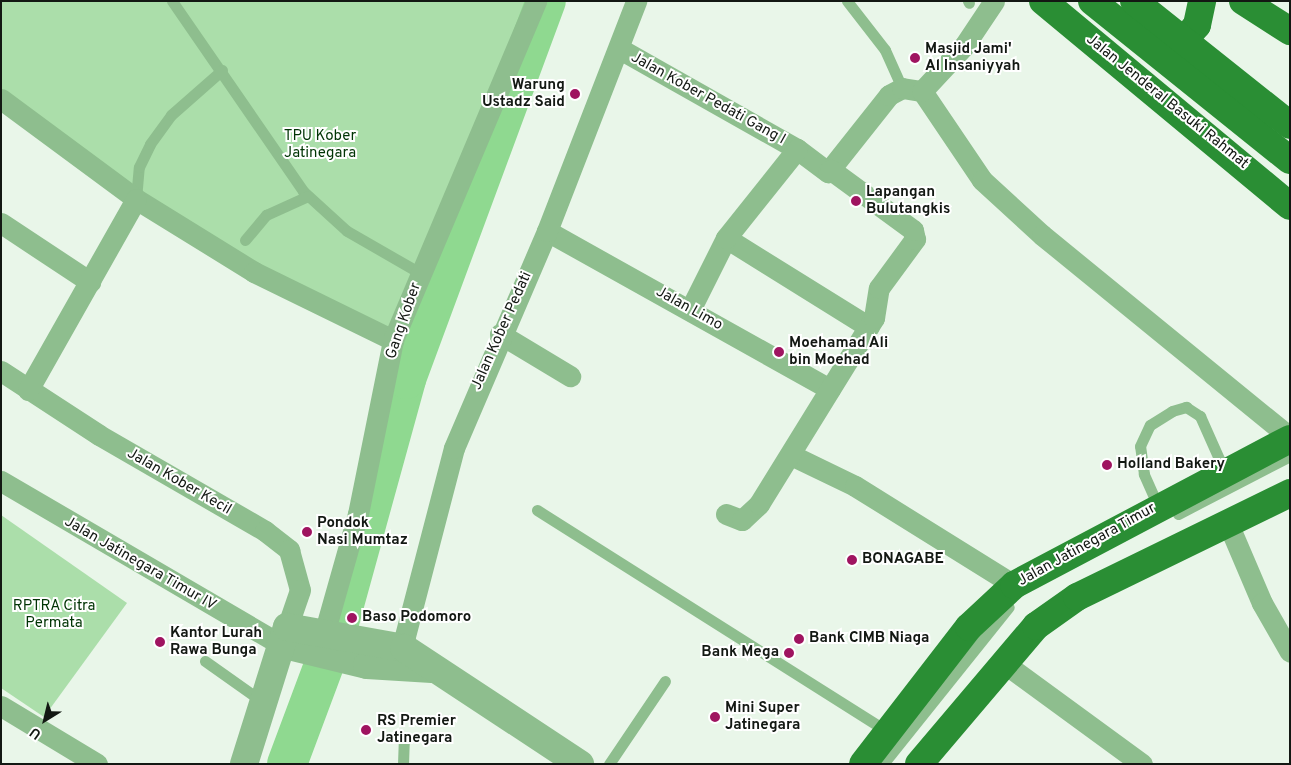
<!DOCTYPE html>
<style>
body{margin:0}
#map{position:relative;width:1291px;height:765px;overflow:hidden;background:#e9f6e9;font-family:Overpass,sans-serif}
div>[style]{position:absolute}
[style*='--x']{left:calc(var(--x)*1px);top:calc(var(--y)*1px);width:calc(var(--w)*1px);rotate:calc(var(--a)*1deg)}
.green>*{inset:0;background:#abdeaa}
.river>*{height:40px;margin:-20px;padding:0 20px;transform-origin:20px;border-radius:20px;background:#8fd990}
.service>*{height:11px;margin:-5.5px;padding:0 5.5px;transform-origin:5.5px;border-radius:5.5px;background:#8ebe8e}
.minor>*{height:21px;margin:-10.5px;padding:0 10.5px;transform-origin:10.5px;border-radius:10.5px;background:#8ebe8e}
.tertiary>*{height:28px;margin:-14px;padding:0 14px;transform-origin:14px;border-radius:14px;background:#8ebe8e}
.primary>*{height:28px;margin:-14px;padding:0 14px;transform-origin:14px;border-radius:14px;background:#2a8e34}
.primary-bridge>*{height:28px;margin:-14px;padding:0 14px;transform-origin:14px;border-radius:14px;background:#2a8e34}
.dots>*{width:14px;height:14px;translate:-50% -50%;box-sizing:border-box;border:2px solid #fff;border-radius:50%}
span{translate:-50% -50%;white-space:nowrap;text-align:center;line-height:1.15;-webkit-text-stroke:4px #fff;paint-order:stroke}
.poi-label{font-size:15px;color:#131813;font-weight:700}
.left{translate:0 -50%;text-align:left}
.right{translate:-100% -50%;text-align:right}
.street-label{font-size:15px;color:#131813}
.park-label{font-size:15px;color:#003404}
.frame{position:absolute;inset:0;border:2px solid #131813;pointer-events:none}
.north{position:absolute;left:20px;top:695px;width:50px;height:50px;-webkit-text-stroke:4px #fff;paint-order:stroke;rotate:216deg;font-size:14px;font-weight:700;line-height:20px;text-align:center;color:#131813}
.north::after{content:'';display:block;margin:auto;width:18px;height:22px;background:#131813;clip-path:polygon(50% 0,100% 100%,50% 72%,0 100%)}
</style>
<div id="map">
<div class="green">
<div style="clip-path:polygon(1px 1px,536px 1px,393px 340px,254px 272px,1px 99px)"></div>
<div style="clip-path:polygon(1px 515px,127px 603px,44px 717px,1px 688px)"></div>
</div>
<div class="river">
<div style="--x:287;--y:764;--w:143;--a:-69.5"></div>
<div style="--x:337;--y:630;--w:260;--a:-74.6"></div>
<div style="--x:406;--y:379;--w:403;--a:-69.7"></div>
</div>
<div class="service">
<div style="--x:172;--y:1;--w:231;--a:55.4"></div>
<div style="--x:303;--y:191;--w:59;--a:42.3"></div>
<div style="--x:347;--y:231;--w:84;--a:29.9"></div>
<div style="--x:847;--y:1;--w:62;--a:52.2"></div>
<div style="--x:885;--y:50;--w:42;--a:65.9"></div>
<div style="--x:968;--y:1;--w:2;--a:63"></div>
<div style="--x:136;--y:199;--w:32;--a:-85"></div>
<div style="--x:139;--y:167;--w:25;--a:-64"></div>
<div style="--x:150;--y:144;--w:36;--a:-54"></div>
<div style="--x:171;--y:115;--w:68;--a:-41.4"></div>
<div style="--x:245;--y:240;--w:33;--a:-50"></div>
<div style="--x:266;--y:215;--w:46;--a:-24.3"></div>
<div style="--x:1158;--y:506;--w:35;--a:-114"></div>
<div style="--x:1144;--y:474;--w:28;--a:-98"></div>
<div style="--x:1140;--y:446;--w:23;--a:-65"></div>
<div style="--x:1150;--y:425;--w:26;--a:-32"></div>
<div style="--x:1172;--y:411;--w:15;--a:-16"></div>
<div style="--x:1186;--y:407;--w:17;--a:33"></div>
<div style="--x:1200;--y:416;--w:59;--a:66"></div>
<div style="--x:537;--y:510;--w:415;--a:32.3"></div>
<div style="--x:1178;--y:514;--w:126;--a:-27.4"></div>
<div style="--x:205;--y:661;--w:71;--a:35.3"></div>
<div style="--x:403;--y:764;--w:23;--a:-88"></div>
<div style="--x:609;--y:764;--w:100;--a:-56"></div>
<div style="--x:883;--y:764;--w:201;--a:-51.3"></div>
</div>
<div class="minor">
<div style="--x:620;--y:49;--w:203;--a:29.5"></div>
<div style="--x:797;--y:149;--w:39;--a:37"></div>
<div style="--x:828;--y:172;--w:98;--a:-51.6"></div>
<div style="--x:889;--y:95;--w:15;--a:-28"></div>
<div style="--x:902;--y:88;--w:20;--a:9"></div>
<div style="--x:922;--y:91;--w:107;--a:56"></div>
<div style="--x:982;--y:180;--w:81;--a:42.5"></div>
<div style="--x:1042;--y:235;--w:320;--a:39.2"></div>
<div style="--x:922;--y:91;--w:62;--a:-47"></div>
<div style="--x:964;--y:46;--w:54;--a:-56.3"></div>
<div style="--x:1;--y:99;--w:168;--a:36.5"></div>
<div style="--x:136;--y:199;--w:139;--a:31.7"></div>
<div style="--x:254;--y:272;--w:155;--a:26.1"></div>
<div style="--x:1;--y:223;--w:107;--a:33.5"></div>
<div style="--x:547;--y:231;--w:324;--a:29.2"></div>
<div style="--x:726;--y:238;--w:168;--a:31.9"></div>
<div style="--x:690;--y:310;--w:80;--a:-63.4"></div>
<div style="--x:726;--y:238;--w:114;--a:-51.4"></div>
<div style="--x:500;--y:334;--w:82;--a:31"></div>
<div style="--x:1;--y:371;--w:117;--a:33.1"></div>
<div style="--x:99;--y:435;--w:192;--a:30"></div>
<div style="--x:265;--y:531;--w:31;--a:38"></div>
<div style="--x:289;--y:550;--w:41;--a:74.6"></div>
<div style="--x:300;--y:590;--w:39;--a:109"></div>
<div style="--x:28;--y:390;--w:219;--a:-60.5"></div>
<div style="--x:791;--y:455;--w:71;--a:25.8"></div>
<div style="--x:855;--y:486;--w:187;--a:31.9"></div>
<div style="--x:1;--y:481;--w:323;--a:30.3"></div>
<div style="--x:726;--y:514;--w:17;--a:21"></div>
<div style="--x:742;--y:520;--w:23;--a:-43"></div>
<div style="--x:759;--y:504;--w:219;--a:-58.3"></div>
<div style="--x:874;--y:318;--w:30;--a:-81"></div>
<div style="--x:879;--y:288;--w:61;--a:-53.7"></div>
<div style="--x:915;--y:239;--w:9;--a:-103"></div>
<div style="--x:913;--y:230;--w:102;--a:-143.8"></div>
<div style="--x:1227;--y:521;--w:89;--a:66.9"></div>
<div style="--x:1262;--y:603;--w:56;--a:60.3"></div>
<div style="--x:320;--y:648;--w:139;--a:-74.2"></div>
<div style="--x:358;--y:514;--w:177;--a:-78.6"></div>
<div style="--x:393;--y:340;--w:368;--a:-67.1"></div>
<div style="--x:1004;--y:663;--w:171;--a:36.2"></div>
<div style="--x:403;--y:664;--w:28;--a:-86"></div>
<div style="--x:405;--y:636;--w:194;--a:-75.4"></div>
<div style="--x:454;--y:448;--w:236;--a:-66.8"></div>
<div style="--x:547;--y:231;--w:247;--a:-68.8"></div>
<div style="--x:1;--y:706;--w:112;--a:31.1"></div>
</div>
<div class="tertiary">
<div style="--x:280;--y:644;--w:89;--a:13.6"></div>
<div style="--x:367;--y:665;--w:65;--a:3.5"></div>
<div style="--x:244;--y:764;--w:144;--a:-72.6"></div>
<div style="--x:287;--y:627;--w:119;--a:10.2"></div>
<div style="--x:404;--y:648;--w:211;--a:33.4"></div>
</div>
<div class="primary">
<div style="--x:1043;--y:1;--w:321;--a:39.7"></div>
<div style="--x:1243;--y:1;--w:56;--a:32.6"></div>
<div style="--x:1169;--y:58;--w:43;--a:-49.7"></div>
<div style="--x:1197;--y:25;--w:25;--a:-78"></div>
<div style="--x:863;--y:764;--w:173;--a:-52.3"></div>
<div style="--x:969;--y:627;--w:62;--a:-43"></div>
<div style="--x:1014;--y:585;--w:312;--a:-27.9"></div>
<div style="--x:919;--y:764;--w:181;--a:-49.7"></div>
<div style="--x:1036;--y:626;--w:50;--a:-35.3"></div>
<div style="--x:1077;--y:597;--w:237;--a:-26"></div>
</div>
<div class="primary-bridge">
<div style="--x:1092;--y:1;--w:254;--a:38.8"></div>
<div style="--x:1134;--y:1;--w:199;--a:38.5"></div>
</div>
<div class="dots">
<div style="left:915px;top:58px;background:#9f1460"></div>
<div style="left:575px;top:94px;background:#9f1460"></div>
<div style="left:856px;top:201px;background:#9f1460"></div>
<div style="left:779px;top:352px;background:#9f1460"></div>
<div style="left:1107px;top:465px;background:#9f1460"></div>
<div style="left:307px;top:532px;background:#9f1460"></div>
<div style="left:852px;top:560px;background:#9f1460"></div>
<div style="left:352px;top:618px;background:#9f1460"></div>
<div style="left:799px;top:639px;background:#9f1460"></div>
<div style="left:160px;top:642px;background:#9f1460"></div>
<div style="left:789px;top:653px;background:#9f1460"></div>
<div style="left:715px;top:717px;background:#9f1460"></div>
<div style="left:366px;top:730px;background:#9f1460"></div>
</div>
<div class="poi-label">
<span class="left" style="left:925px;top:58px">Masjid Jami'<br>Al Insaniyyah</span>
<span class="right" style="left:565px;top:94px">Warung<br>Ustadz Said</span>
<span class="left" style="left:866px;top:201px">Lapangan<br>Bulutangkis</span>
<span class="left" style="left:789px;top:352px">Moehamad Ali<br>bin Moehad</span>
<span class="left" style="left:1117px;top:465px">Holland Bakery</span>
<span class="left" style="left:317px;top:532px">Pondok<br>Nasi Mumtaz</span>
<span class="left" style="left:862px;top:560px">BONAGABE</span>
<span class="left" style="left:362px;top:618px">Baso Podomoro</span>
<span class="left" style="left:170px;top:642px">Kantor Lurah<br>Rawa Bunga</span>
<span class="left" style="left:809px;top:639px">Bank CIMB Niaga</span>
<span class="right" style="left:779px;top:653px">Bank Mega</span>
<span class="left" style="left:725px;top:717px">Mini Super<br>Jatinegara</span>
<span class="left" style="left:377px;top:730px">RS Premier<br>Jatinegara</span>
</div>
<div class="street-label">
<span style="left:708px;top:99px;rotate:29deg">Jalan Kober Pedati Gang I</span>
<span style="left:1167px;top:102px;rotate:39deg">Jalan Jenderal Basuki Rahmat</span>
<span style="left:689px;top:309px;rotate:29deg">Jalan Limo</span>
<span style="left:404px;top:321px;rotate:-71deg">Gang Kober</span>
<span style="left:502px;top:331px;rotate:-66deg">Jalan Kober Pedati</span>
<span style="left:179px;top:482px;rotate:30deg">Jalan Kober Kecil</span>
<span style="left:1087px;top:545px;rotate:-29deg">Jalan Jatinegara Timur</span>
<span style="left:140px;top:564px;rotate:30deg">Jalan Jatinegara Timur IV</span>
</div>
<div class="park-label">
<span style="left:320px;top:145px">TPU Kober<br>Jatinegara</span>
<span style="left:54px;top:615px">RPTRA Citra<br>Permata</span>
</div>
<div class="frame"></div>
<div class="north">U</div>
</div>
